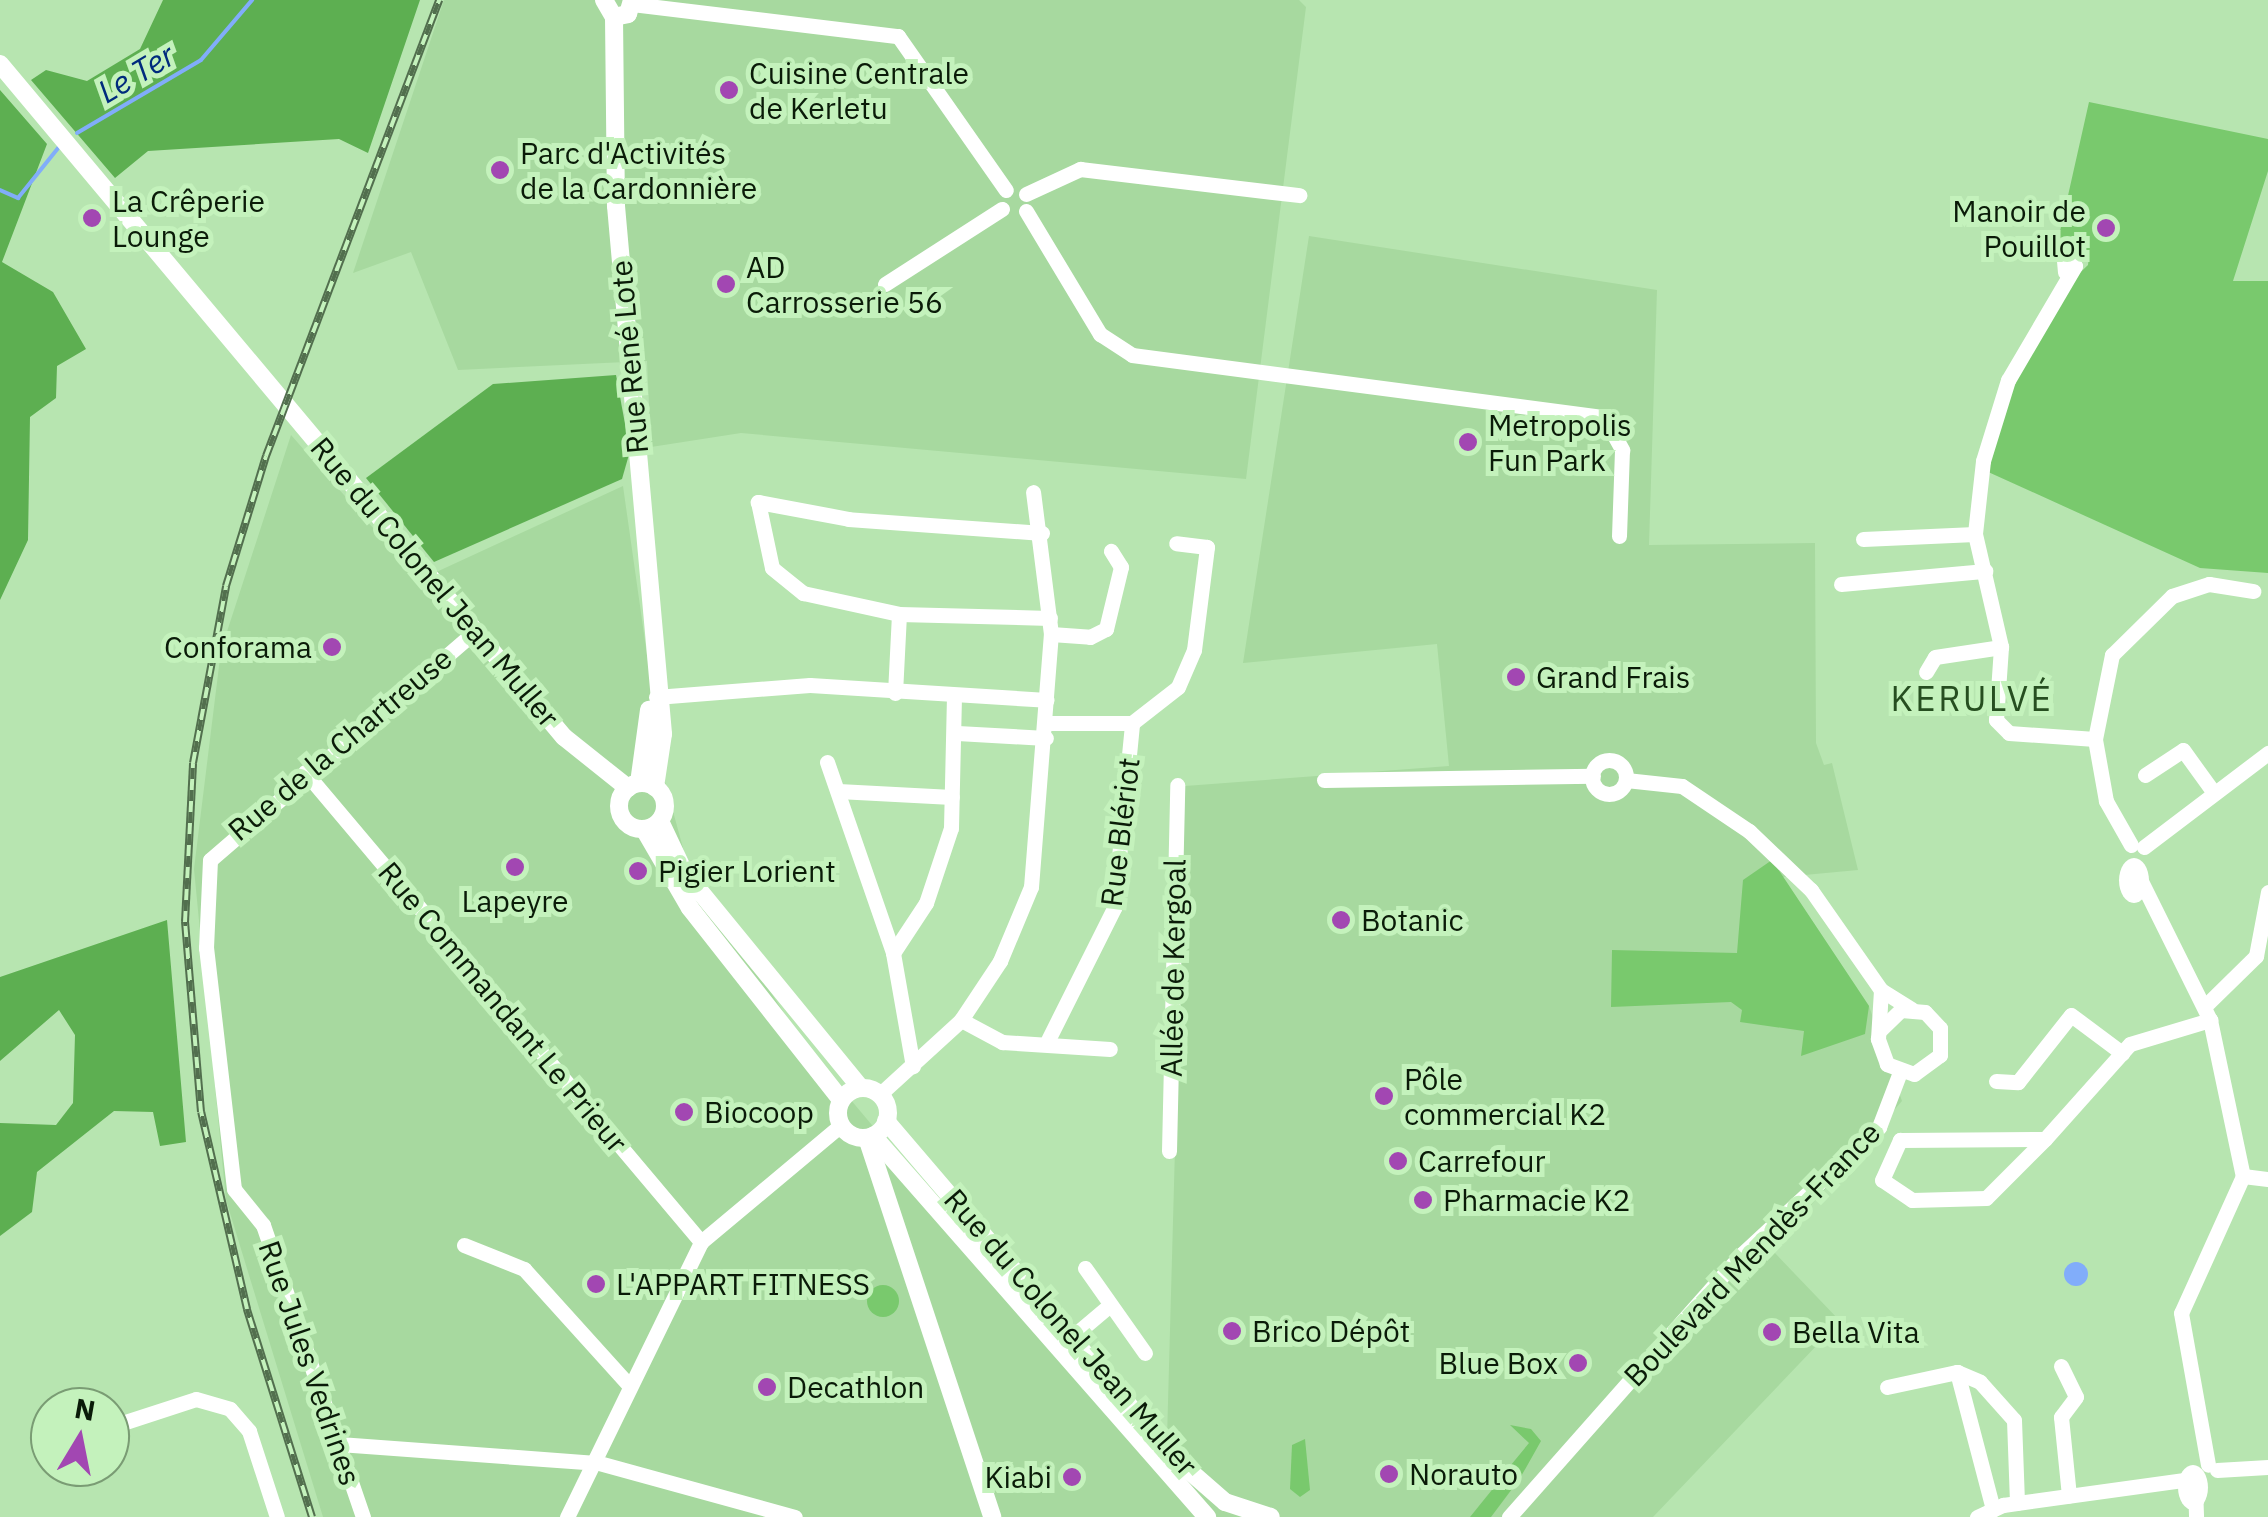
<!DOCTYPE html>
<meta charset="utf-8">
<style>
body{margin:0}
#map{position:relative;width:2268px;height:1517px;overflow:hidden;background:#b7e5b0;font-family:"IBM Plex Sans",sans-serif}
div>[style]{position:absolute}
[style*='--x']{left:calc(var(--x)*1px);top:calc(var(--y)*1px);width:calc(var(--w)*1px);rotate:calc(var(--a)*1deg)}
.built>*{inset:0;background:#a7d99f}
.green>*{inset:0;background:#79c96d}
.round{border-radius:50%}
.forest>*{inset:0;background:#5daf51}
.water>*{inset:0;background:#81adfa}
.stream>*{height:4px;margin:-2px;padding:0 2px;transform-origin:2px;border-radius:2px;background:#81adfa}
.minor>*{height:15px;margin:-7.5px;padding:0 7.5px;transform-origin:7.5px;border-radius:7.5px;background:#fff}
.minor>.ring{margin:-7.5px;padding:0;box-sizing:content-box;background:none;border:15px solid #fff;border-radius:50%}
.major>*{height:18px;margin:-9px;padding:0 9px;transform-origin:9px;border-radius:9px;background:#fff}
.major>.ring{margin:-9px;padding:0;box-sizing:content-box;background:none;border:18px solid #fff;border-radius:50%}
.rail>*{height:8px;margin-top:-4px;transform-origin:0;background:repeating-linear-gradient(90deg,#c4f2bc 0 11px,#526f4e 0 22px);box-sizing:border-box;border-block:2px solid #526f4e}
.dots>*{width:28px;height:28px;translate:-50% -50%;box-sizing:border-box;border:5px solid #c4f2bc;border-radius:50%}
span{translate:-50% -50%;white-space:nowrap;text-align:center;line-height:1.15;-webkit-text-stroke:10px #c4f2bc;paint-order:stroke}
.poi-label{font-size:30px;color:#0a1b08}
.left{translate:0 -50%;text-align:left}
.right{translate:-100% -50%;text-align:right}
.street-label{font-size:30px;color:#0a1b08}
.water-label{font-size:32px;color:#002b7d;font-style:italic}
.quarter-label{font-size:35px;color:#264e20;letter-spacing:2.5px}
.north{position:absolute;left:30px;top:1387px;width:100px;height:100px;box-sizing:border-box;background:#c4f2bc;border:2px solid #7a9c74;border-radius:50%;rotate:10deg;font-size:28px;font-weight:700;line-height:40px;text-align:center;color:#0a1b08}
.north::after{content:'';display:block;margin:auto;width:35px;height:45px;background:#a247b2;clip-path:polygon(50% 0,100% 100%,50% 72%,0 100%)}
</style>
<div id="map">
<div class="built">
<div style="clip-path:polygon(444px 0,1299px 0,1306px 7px,1246px 479px,741px 433px,651px 447px,647px 361px,458px 370px,411px 252px,353px 273px)"></div>
<div style="clip-path:polygon(1309px 236px,1657px 290px,1649px 545px,1815px 543px,1816px 743px,1824px 765px,1832px 763px,1858px 870px,1783px 877px,1869px 1006px,1902px 1101px,1772px 1250px,1840px 1321px,1653px 1517px,323px 1517px,226px 1200px,194px 869px,221px 650px,291px 435px,419px 580px,623px 486px,665px 782px,686px 859px,803px 1043px,1166px 1475px,1185px 786px,1449px 766px,1437px 644px,1243px 663px)"></div>
</div>
<div class="green">
<div style="clip-path:polygon(2089px 102px,2268px 139px,2268px 171px,2233px 281px,2268px 281px,2268px 573px,2200px 568px,1986px 471px,2018px 366px,2058px 294px,2088px 265px,2089px 255px,2056px 249px)"></div>
<div style="clip-path:polygon(1772px 860px,1869px 1006px,1865px 1034px,1801px 1056px,1804px 1031px,1740px 1022px,1742px 1010px,1731px 1002px,1611px 1007px,1612px 950px,1737px 953px,1743px 880px)"></div>
<div class="round" style="left:867px;top:1285px;width:32px;height:32px"></div>
<div style="clip-path:polygon(1510px 1425px,1531px 1429px,1541px 1441px,1519px 1480px,1506px 1471px,1529px 1443px)"></div>
<div style="clip-path:polygon(1305px 1439px,1310px 1490px,1300px 1497px,1290px 1489px,1292px 1445px)"></div>
<div style="clip-path:polygon(1504px 1475px,1515px 1485px,1491px 1517px,1470px 1517px)"></div>
</div>
<div class="forest">
<div style="clip-path:polygon(163px 0,420px 0,368px 153px,339px 139px,148px 151px,115px 178px,31px 80px,46px 70px,87px 81px,140px 49px)"></div>
<div style="clip-path:polygon(0 90px,47px 144px,2px 262px,53px 292px,86px 349px,57px 366px,56px 398px,30px 417px,28px 540px,0 600px)"></div>
<div style="clip-path:polygon(616px 375px,630px 451px,622px 479px,434px 562px,366px 478px,493px 384px)"></div>
<div style="clip-path:polygon(167px 920px,186px 1142px,160px 1146px,153px 1112px,114px 1111px,37px 1172px,32px 1212px,0 1236px,0 1123px,56px 1125px,73px 1103px,75px 1035px,59px 1010px,0 1061px,0 977px)"></div>
</div>
<div class="water">
<div class="round" style="left:2064px;top:1262px;width:24px;height:24px"></div>
</div>
<div class="stream">
<div style="--x:77;--y:133;--w:144;--a:-30.5"></div>
<div style="--x:201;--y:60;--w:79;--a:-49.6"></div>
<div style="--x:0;--y:190;--w:20;--a:24"></div>
<div style="--x:18;--y:198;--w:65;--a:-51.2"></div>
</div>
<div class="minor">
<div style="--x:632;--y:4;--w:268;--a:6.9"></div>
<div style="--x:898;--y:36;--w:188;--a:55"></div>
<div style="--x:1026;--y:194;--w:60;--a:-24.8"></div>
<div style="--x:1080;--y:169;--w:221;--a:6.8"></div>
<div style="--x:1026;--y:211;--w:144;--a:59"></div>
<div style="--x:1100;--y:334;--w:38;--a:33"></div>
<div style="--x:1132;--y:355;--w:476;--a:7.5"></div>
<div style="--x:1604;--y:417;--w:38;--a:61"></div>
<div style="--x:1622;--y:450;--w:86;--a:92"></div>
<div style="--x:2065;--y:272;--w:21;--a:-95"></div>
<div style="--x:2063;--y:251;--w:19;--a:51"></div>
<div style="--x:2075;--y:266;--w:132;--a:120.4"></div>
<div style="--x:2008;--y:380;--w:85;--a:107.2"></div>
<div style="--x:1983;--y:461;--w:73;--a:96.3"></div>
<div style="--x:1975;--y:534;--w:116;--a:77"></div>
<div style="--x:2001;--y:647;--w:73;--a:93.9"></div>
<div style="--x:1996;--y:720;--w:18;--a:45"></div>
<div style="--x:2009;--y:733;--w:86;--a:4"></div>
<div style="--x:885;--y:284;--w:139;--a:-32.7"></div>
<div style="--x:1042;--y:533;--w:194;--a:-175.9"></div>
<div style="--x:849;--y:519;--w:93;--a:-169.4"></div>
<div style="--x:758;--y:502;--w:67;--a:78"></div>
<div style="--x:772;--y:568;--w:40;--a:39"></div>
<div style="--x:803;--y:593;--w:98;--a:12.3"></div>
<div style="--x:899;--y:614;--w:151;--a:1.5"></div>
<div style="--x:1863;--y:539;--w:112;--a:-2.6"></div>
<div style="--x:1841;--y:584;--w:145;--a:-5.2"></div>
<div style="--x:1051;--y:634;--w:39;--a:4"></div>
<div style="--x:1090;--y:637;--w:18;--a:-27"></div>
<div style="--x:1106;--y:629;--w:64;--a:-76.4"></div>
<div style="--x:1121;--y:567;--w:19;--a:-122"></div>
<div style="--x:1926;--y:672;--w:17;--a:-59"></div>
<div style="--x:1935;--y:657;--w:67;--a:-8.6"></div>
<div style="--x:895;--y:693;--w:79;--a:-87.1"></div>
<div style="--x:656;--y:697;--w:154;--a:-4.5"></div>
<div style="--x:810;--y:685;--w:237;--a:3.6"></div>
<div style="--x:1046;--y:723;--w:86;--a:0"></div>
<div style="--x:1132;--y:723;--w:58;--a:-38"></div>
<div style="--x:1178;--y:687;--w:40;--a:-66.6"></div>
<div style="--x:1194;--y:650;--w:104;--a:-82.8"></div>
<div style="--x:1207;--y:547;--w:31;--a:-173"></div>
<div style="--x:957;--y:733;--w:89;--a:3.2"></div>
<div class="ring" style="left:1592px;top:760px;width:19px;height:19px"></div>
<div style="--x:827;--y:762;--w:202;--a:70.9"></div>
<div style="--x:893;--y:953;--w:115;--a:80"></div>
<div style="--x:305;--y:772;--w:615;--a:49.88"></div>
<div style="--x:2145;--y:775;--w:45;--a:-33.3"></div>
<div style="--x:2183;--y:750;--w:53;--a:54.2"></div>
<div style="--x:1324;--y:780;--w:269;--a:-0.9"></div>
<div style="--x:1626;--y:780;--w:56;--a:6.1"></div>
<div style="--x:1682;--y:786;--w:81;--a:33.9"></div>
<div style="--x:1749;--y:831;--w:86;--a:43.6"></div>
<div style="--x:1811;--y:890;--w:122;--a:55"></div>
<div style="--x:1881;--y:990;--w:36;--a:32"></div>
<div style="--x:838;--y:791;--w:114;--a:3"></div>
<div style="--x:2131;--y:845;--w:51;--a:-119.6"></div>
<div style="--x:2106;--y:801;--w:63;--a:-100.1"></div>
<div style="--x:2095;--y:739;--w:86;--a:-78.6"></div>
<div style="--x:2112;--y:655;--w:84;--a:-44.5"></div>
<div style="--x:2172;--y:596;--w:39;--a:-18"></div>
<div style="--x:2209;--y:584;--w:45;--a:9"></div>
<div style="--x:2144;--y:847;--w:156;--a:-37.2"></div>
<div class="ring" style="left:2126px;top:865px;width:-1px;height:-1px"></div>
<div style="--x:2139;--y:877;--w:160;--a:63.6"></div>
<div style="--x:2210;--y:1020;--w:159;--a:78.1"></div>
<div style="--x:2243;--y:1176;--w:150;--a:114.3"></div>
<div style="--x:2181;--y:1313;--w:154;--a:79.9"></div>
<div style="--x:893;--y:953;--w:60;--a:-56.6"></div>
<div style="--x:926;--y:903;--w:79;--a:-71.6"></div>
<div style="--x:951;--y:828;--w:132;--a:-88.7"></div>
<div style="--x:2204;--y:1007;--w:73;--a:-44.4"></div>
<div style="--x:2256;--y:956;--w:65;--a:-79.4"></div>
<div style="--x:961;--y:1020;--w:47;--a:28.2"></div>
<div style="--x:1002;--y:1042;--w:108;--a:3.7"></div>
<div style="--x:1880;--y:1030;--w:29;--a:-44"></div>
<div style="--x:1901;--y:1010;--w:24;--a:5"></div>
<div style="--x:1925;--y:1012;--w:22;--a:47"></div>
<div style="--x:1940;--y:1028;--w:27;--a:90"></div>
<div style="--x:1940;--y:1055;--w:32;--a:144"></div>
<div style="--x:1914;--y:1074;--w:29;--a:-160"></div>
<div style="--x:1887;--y:1064;--w:27;--a:-110"></div>
<div style="--x:1878;--y:1039;--w:49;--a:-86.5"></div>
<div style="--x:1048;--y:1040;--w:148;--a:-63.4"></div>
<div style="--x:1114;--y:908;--w:186;--a:-84.4"></div>
<div style="--x:1996;--y:1081;--w:22;--a:3"></div>
<div style="--x:2018;--y:1082;--w:85;--a:-51.7"></div>
<div style="--x:2071;--y:1015;--w:64;--a:36.7"></div>
<div style="--x:879;--y:1095;--w:111;--a:-42.4"></div>
<div style="--x:961;--y:1020;--w:71;--a:-56.5"></div>
<div style="--x:1000;--y:961;--w:80;--a:-67.3"></div>
<div style="--x:1031;--y:887;--w:254;--a:-85.5"></div>
<div style="--x:1051;--y:634;--w:143;--a:-97.2"></div>
<div style="--x:2045;--y:1139;--w:83;--a:135"></div>
<div style="--x:1986;--y:1198;--w:74;--a:178.5"></div>
<div style="--x:1912;--y:1200;--w:36;--a:-146"></div>
<div style="--x:1882;--y:1180;--w:44;--a:-65.8"></div>
<div style="--x:1900;--y:1140;--w:145;--a:-0.4"></div>
<div style="--x:2045;--y:1139;--w:127;--a:-48.2"></div>
<div style="--x:2130;--y:1044;--w:84;--a:-16.7"></div>
<div style="--x:1169;--y:1151;--w:366;--a:-88.7"></div>
<div style="--x:2243;--y:1176;--w:25;--a:7"></div>
<div style="--x:464;--y:1245;--w:65;--a:21.8"></div>
<div style="--x:524;--y:1269;--w:155;--a:47.9"></div>
<div style="--x:1085;--y:1268;--w:104;--a:54.8"></div>
<div style="--x:1072;--y:1337;--w:50;--a:-40.1"></div>
<div style="--x:2061;--y:1366;--w:34;--a:64"></div>
<div style="--x:2076;--y:1397;--w:25;--a:127"></div>
<div style="--x:2061;--y:1417;--w:79;--a:84.2"></div>
<div style="--x:1957;--y:1372;--w:25;--a:23"></div>
<div style="--x:1980;--y:1382;--w:51;--a:48.2"></div>
<div style="--x:2014;--y:1420;--w:83;--a:87.9"></div>
<div style="--x:1887;--y:1387;--w:72;--a:-12.1"></div>
<div style="--x:1957;--y:1372;--w:142;--a:75.3"></div>
<div style="--x:110;--y:1427;--w:90;--a:-18"></div>
<div style="--x:196;--y:1399;--w:35;--a:16"></div>
<div style="--x:230;--y:1409;--w:29;--a:49"></div>
<div style="--x:249;--y:1431;--w:90;--a:72"></div>
<div style="--x:339;--y:1444;--w:261;--a:4.2"></div>
<div style="--x:599;--y:1463;--w:203;--a:15.4"></div>
<div style="--x:2217;--y:1470;--w:51;--a:-3.4"></div>
<div class="ring" style="left:2185px;top:1472px;width:-1px;height:-1px"></div>
<div style="--x:2195;--y:1486;--w:31;--a:88"></div>
<div style="--x:363;--y:1517;--w:309;--a:-108.9"></div>
<div style="--x:263;--y:1225;--w:46;--a:-128.9"></div>
<div style="--x:234;--y:1189;--w:243;--a:-96.6"></div>
<div style="--x:206;--y:948;--w:88;--a:-87.4"></div>
<div style="--x:210;--y:860;--w:350;--a:-40.8"></div>
<div style="--x:567;--y:1517;--w:306;--a:-64"></div>
<div style="--x:701;--y:1242;--w:182;--a:-39.9"></div>
<div style="--x:1509;--y:1517;--w:351;--a:-48.5"></div>
<div style="--x:1742;--y:1254;--w:187;--a:-42.8"></div>
<div style="--x:1879;--y:1127;--w:59;--a:-69.1"></div>
<div style="--x:1977;--y:1517;--w:29;--a:-25"></div>
<div style="--x:2003;--y:1505;--w:183;--a:-7.9"></div>
</div>
<div class="major">
<div style="--x:604;--y:0;--w:20;--a:60"></div>
<div style="--x:614;--y:17;--w:189;--a:89.4"></div>
<div style="--x:616;--y:206;--w:530;--a:84.91"></div>
<div style="--x:663;--y:734;--w:54;--a:98.6"></div>
<div style="--x:614;--y:17;--w:14;--a:-12"></div>
<div style="--x:628;--y:14;--w:15;--a:-74"></div>
<div style="--x:0;--y:64;--w:878;--a:50.04"></div>
<div style="--x:564;--y:737;--w:82;--a:38.6"></div>
<div style="--x:639;--y:783;--w:74;--a:-82.2"></div>
<div class="ring" style="left:619px;top:783px;width:28px;height:28px"></div>
<div style="--x:660;--y:821;--w:56;--a:64.8"></div>
<div style="--x:684;--y:872;--w:279;--a:50.7"></div>
<div style="--x:644;--y:829;--w:91;--a:59.8"></div>
<div style="--x:690;--y:908;--w:244;--a:51.8"></div>
<div class="ring" style="left:838px;top:1088px;width:32px;height:32px"></div>
<div style="--x:886;--y:1121;--w:438;--a:49.5"></div>
<div style="--x:1170;--y:1454;--w:73;--a:41.1"></div>
<div style="--x:1225;--y:1502;--w:48;--a:18.1"></div>
<div style="--x:873;--y:1136;--w:507;--a:48.76"></div>
<div style="--x:867;--y:1138;--w:399;--a:71.7"></div>
</div>
<div class="rail">
<div style="--x:312;--y:1517;--w:218;--a:-107.4"></div>
<div style="--x:247;--y:1309;--w:202;--a:-103.1"></div>
<div style="--x:201;--y:1112;--w:191;--a:-94.8"></div>
<div style="--x:185;--y:922;--w:159;--a:-87.1"></div>
<div style="--x:193;--y:763;--w:180;--a:-79.4"></div>
<div style="--x:226;--y:586;--w:136;--a:-72.9"></div>
<div style="--x:266;--y:456;--w:488;--a:-69.2"></div>
</div>
<div class="dots">
<div style="left:729px;top:90px;background:#a247b2"></div>
<div style="left:500px;top:170px;background:#a247b2"></div>
<div style="left:92px;top:218px;background:#a247b2"></div>
<div style="left:2106px;top:228px;background:#a247b2"></div>
<div style="left:726px;top:284px;background:#a247b2"></div>
<div style="left:1468px;top:442px;background:#a247b2"></div>
<div style="left:332px;top:647px;background:#a247b2"></div>
<div style="left:1516px;top:677px;background:#a247b2"></div>
<div style="left:515px;top:867px;background:#a247b2"></div>
<div style="left:638px;top:871px;background:#a247b2"></div>
<div style="left:1341px;top:920px;background:#a247b2"></div>
<div style="left:1384px;top:1096px;background:#a247b2"></div>
<div style="left:684px;top:1112px;background:#a247b2"></div>
<div style="left:1398px;top:1161px;background:#a247b2"></div>
<div style="left:1423px;top:1200px;background:#a247b2"></div>
<div style="left:596px;top:1284px;background:#a247b2"></div>
<div style="left:1232px;top:1331px;background:#a247b2"></div>
<div style="left:1772px;top:1332px;background:#a247b2"></div>
<div style="left:1578px;top:1363px;background:#a247b2"></div>
<div style="left:767px;top:1387px;background:#a247b2"></div>
<div style="left:1389px;top:1474px;background:#a247b2"></div>
<div style="left:1072px;top:1477px;background:#a247b2"></div>
</div>
<div class="poi-label">
<span class="left" style="left:749px;top:90px">Cuisine Centrale<br>de Kerletu</span>
<span class="left" style="left:520px;top:170px">Parc d'Activités<br>de la Cardonnière</span>
<span class="left" style="left:112px;top:218px">La Crêperie<br>Lounge</span>
<span class="right" style="left:2086px;top:228px">Manoir de<br>Pouillot</span>
<span class="left" style="left:746px;top:284px">AD<br>Carrosserie 56</span>
<span class="left" style="left:1488px;top:442px">Metropolis<br>Fun Park</span>
<span class="right" style="left:312px;top:647px">Conforama</span>
<span class="left" style="left:1536px;top:677px">Grand Frais</span>
<span class="left" style="left:658px;top:871px">Pigier Lorient</span>
<span style="left:515px;top:901px">Lapeyre</span>
<span class="left" style="left:1361px;top:920px">Botanic</span>
<span class="left" style="left:1404px;top:1096px">Pôle<br>commercial K2</span>
<span class="left" style="left:704px;top:1112px">Biocoop</span>
<span class="left" style="left:1418px;top:1161px">Carrefour</span>
<span class="left" style="left:1443px;top:1200px">Pharmacie K2</span>
<span class="left" style="left:616px;top:1284px">L'APPART FITNESS</span>
<span class="left" style="left:1252px;top:1331px">Brico Dépôt</span>
<span class="left" style="left:1792px;top:1332px">Bella Vita</span>
<span class="right" style="left:1558px;top:1363px">Blue Box</span>
<span class="left" style="left:787px;top:1387px">Decathlon</span>
<span class="left" style="left:1409px;top:1474px">Norauto</span>
<span class="right" style="left:1052px;top:1477px">Kiabi</span>
</div>
<div class="street-label">
<span style="left:629px;top:357px;rotate:-95deg">Rue René Lote</span>
<span style="left:435px;top:582px;rotate:50deg">Rue du Colonel Jean Muller</span>
<span style="left:340px;top:744px;rotate:-40deg">Rue de la Chartreuse</span>
<span style="left:1120px;top:832px;rotate:-83deg">Rue Blériot</span>
<span style="left:1173px;top:968px;rotate:-89deg">Allée de Kergoal</span>
<span style="left:503px;top:1007px;rotate:50deg">Rue Commandant Le Prieur</span>
<span style="left:1752px;top:1254px;rotate:-46deg">Boulevard Mendès-France</span>
<span style="left:1071px;top:1332px;rotate:49deg">Rue du Colonel Jean Muller</span>
<span style="left:310px;top:1363px;rotate:71deg">Rue Jules Vedrines</span>
</div>
<div class="water-label">
<span style="left:136px;top:73px;rotate:-31deg">Le Ter</span>
</div>
<div class="quarter-label">
<span style="left:1972px;top:698px">KERULVÉ</span>
</div>
<div class="north">N</div>
</div>
